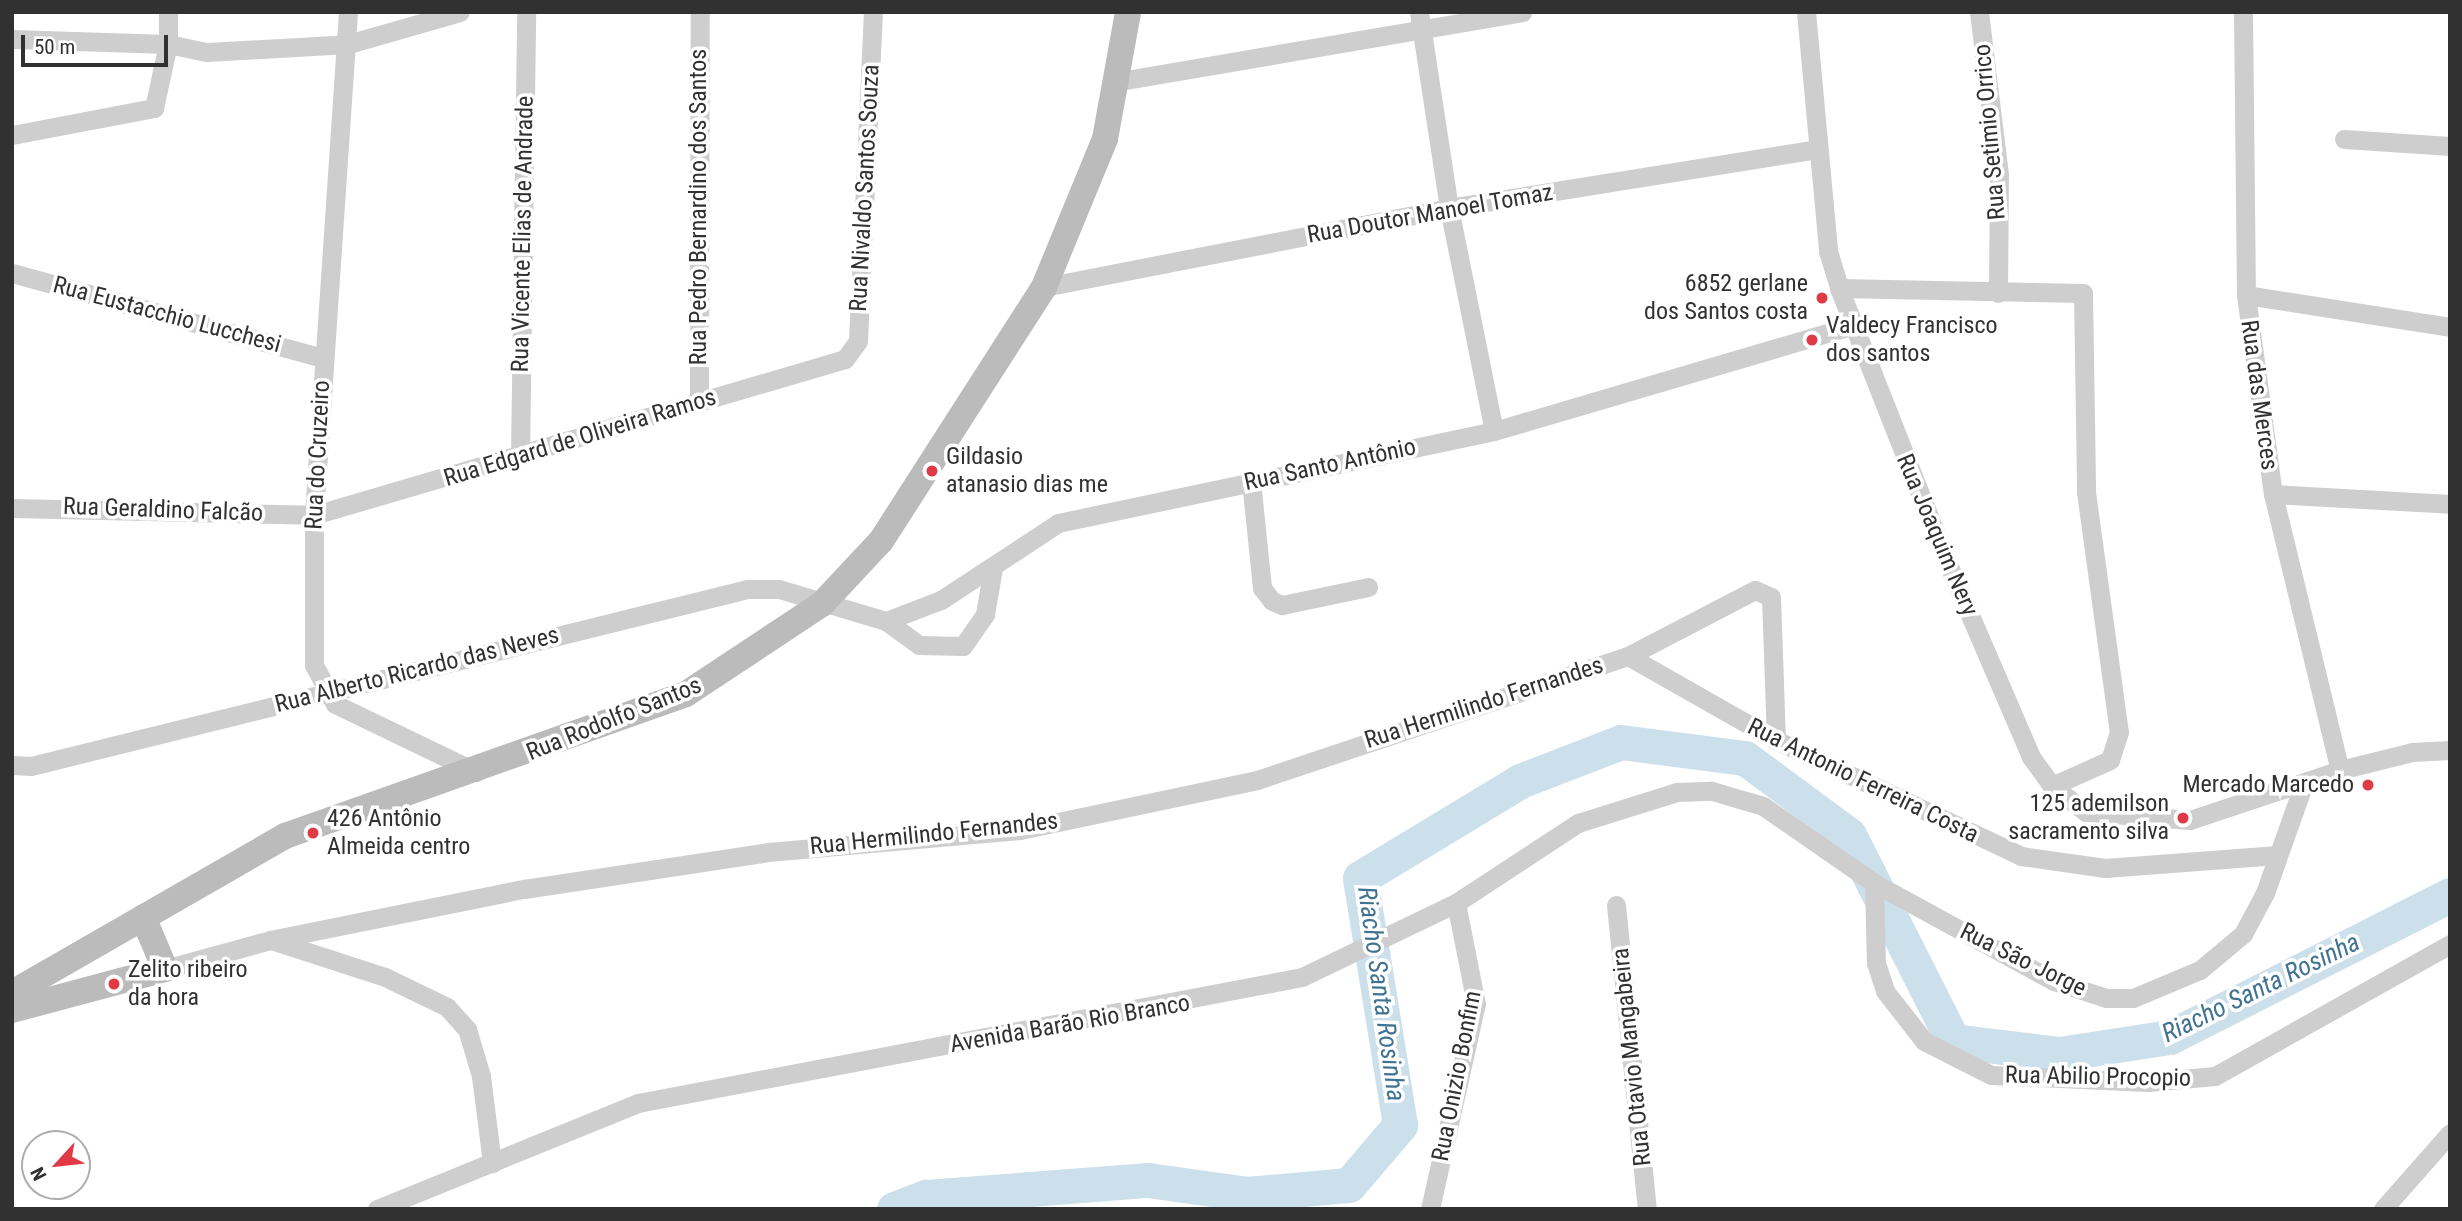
<!DOCTYPE html>
<meta charset="utf-8">
<style>
body{margin:0}
#map{position:relative;width:2462px;height:1221px;overflow:hidden;background:#fff;font-family:"Roboto Condensed",sans-serif}
div>[style]{position:absolute}
[style*='--x']{left:calc(var(--x)*1px);top:calc(var(--y)*1px);width:calc(var(--w)*1px);rotate:calc(var(--a)*1deg)}
.river>*{height:35px;margin:-17.5px;padding:0 17.5px;transform-origin:17.5px;border-radius:17.5px;background:#cce0ec}
.minor>*{height:19px;margin:-9.5px;padding:0 9.5px;transform-origin:9.5px;border-radius:9.5px;background:#cecece}
.secondary>*{height:26px;margin:-13px;padding:0 13px;transform-origin:13px;border-radius:13px;background:#bbb}
.dots>*{width:19px;height:19px;translate:-50% -50%;box-sizing:border-box;border:4px solid #fff;border-radius:50%}
span{translate:-50% -50%;white-space:nowrap;text-align:center;line-height:1.15;-webkit-text-stroke:7px #fff;paint-order:stroke}
.street-label{font-size:24px;color:#313131}
.poi-label{font-size:24px;color:#313131}
.right{translate:-100% -50%;text-align:right}
.left{translate:0 -50%;text-align:left}
.water-label{font-size:26px;color:#407291;font-style:italic}
.frame{position:absolute;inset:0;border:14px solid #313131;pointer-events:none}
.north{position:absolute;left:21px;top:1130px;width:70px;height:70px;box-sizing:border-box;background:#fff;border:2px solid #adadad;border-radius:50%;rotate:243deg;font-size:19px;font-weight:700;line-height:28px;text-align:center;color:#313131}
.north::after{content:'';display:block;margin:auto;width:24px;height:32px;background:#e03a47;clip-path:polygon(50% 0,100% 100%,50% 72%,0 100%)}
.scale{position:absolute;left:21px;top:35px;width:147px;height:32px;box-sizing:border-box;border:4px solid #313131;border-top:0;padding-left:9px;font-size:21px;line-height:24px;white-space:nowrap;color:#313131;-webkit-text-stroke:5px #fff;paint-order:stroke}
</style>
<div id="map">
<div class="river">
<div style="--x:894;--y:1209;--w:34;--a:-21"></div>
<div style="--x:926;--y:1197;--w:223;--a:-4.4"></div>
<div style="--x:1148;--y:1180;--w:99;--a:8.1"></div>
<div style="--x:1246;--y:1194;--w:103;--a:-5"></div>
<div style="--x:1349;--y:1185;--w:79;--a:-49.6"></div>
<div style="--x:1400;--y:1125;--w:250;--a:-99.2"></div>
<div style="--x:1360;--y:878;--w:187;--a:-31.2"></div>
<div style="--x:1520;--y:781;--w:108;--a:-21.1"></div>
<div style="--x:1621;--y:742;--w:125;--a:7.4"></div>
<div style="--x:1745;--y:758;--w:129;--a:36.5"></div>
<div style="--x:1849;--y:835;--w:231;--a:63.2"></div>
<div style="--x:1953;--y:1041;--w:107;--a:7"></div>
<div style="--x:2059;--y:1054;--w:112;--a:-8.7"></div>
<div style="--x:2170;--y:1037;--w:314;--a:-26.9"></div>
</div>
<div class="minor">
<div style="--x:348;--y:12;--w:504;--a:93.87"></div>
<div style="--x:314;--y:515;--w:150;--a:90"></div>
<div style="--x:314;--y:665;--w:44;--a:61.7"></div>
<div style="--x:335;--y:704;--w:157;--a:25.7"></div>
<div style="--x:1419;--y:12;--w:198;--a:81.3"></div>
<div style="--x:1449;--y:208;--w:227;--a:78.6"></div>
<div style="--x:1806;--y:12;--w:240;--a:84.7"></div>
<div style="--x:1828;--y:251;--w:39;--a:73"></div>
<div style="--x:1839;--y:288;--w:282;--a:68.5"></div>
<div style="--x:1942;--y:550;--w:225;--a:66.7"></div>
<div style="--x:2031;--y:757;--w:36;--a:54"></div>
<div style="--x:2052;--y:786;--w:43;--a:37.4"></div>
<div style="--x:2086;--y:812;--w:104;--a:4.4"></div>
<div style="--x:2190;--y:820;--w:158;--a:-18.4"></div>
<div style="--x:2340;--y:770;--w:74;--a:-14"></div>
<div style="--x:2412;--y:752;--w:38;--a:-3"></div>
<div style="--x:1979;--y:12;--w:164;--a:83"></div>
<div style="--x:1999;--y:175;--w:118;--a:90.5"></div>
<div style="--x:2243;--y:12;--w:283;--a:89.4"></div>
<div style="--x:2246;--y:295;--w:201;--a:82.3"></div>
<div style="--x:2273;--y:494;--w:284;--a:76.4"></div>
<div style="--x:12;--y:39;--w:156;--a:1.8"></div>
<div style="--x:168;--y:44;--w:32;--a:-90"></div>
<div style="--x:1120;--y:81;--w:408;--a:-9.7"></div>
<div style="--x:12;--y:135;--w:145;--a:-10.8"></div>
<div style="--x:154;--y:108;--w:66;--a:-77.7"></div>
<div style="--x:168;--y:44;--w:40;--a:12"></div>
<div style="--x:207;--y:52;--w:141;--a:-3.2"></div>
<div style="--x:348;--y:44;--w:116;--a:-15.9"></div>
<div style="--x:2344;--y:139;--w:106;--a:3.8"></div>
<div style="--x:12;--y:273;--w:321;--a:15.3"></div>
<div style="--x:1044;--y:287;--w:413;--a:-11"></div>
<div style="--x:1449;--y:208;--w:373;--a:-9.1"></div>
<div style="--x:1839;--y:288;--w:244;--a:1.2"></div>
<div style="--x:2083;--y:293;--w:199;--a:89.1"></div>
<div style="--x:2086;--y:492;--w:242;--a:82.2"></div>
<div style="--x:2119;--y:732;--w:29;--a:108"></div>
<div style="--x:2110;--y:760;--w:64;--a:155.9"></div>
<div style="--x:2246;--y:295;--w:206;--a:8.9"></div>
<div style="--x:699;--y:402;--w:390;--a:-89.9"></div>
<div style="--x:520;--y:457;--w:445;--a:-89.2"></div>
<div style="--x:1251;--y:481;--w:108;--a:84.1"></div>
<div style="--x:1262;--y:588;--w:16;--a:52"></div>
<div style="--x:1272;--y:601;--w:11;--a:22"></div>
<div style="--x:1282;--y:605;--w:88;--a:-11.8"></div>
<div style="--x:2273;--y:494;--w:177;--a:3.2"></div>
<div style="--x:12;--y:508;--w:302;--a:1.3"></div>
<div style="--x:314;--y:515;--w:553;--a:-16.37"></div>
<div style="--x:845;--y:359;--w:22;--a:-54"></div>
<div style="--x:858;--y:341;--w:329;--a:-87.4"></div>
<div style="--x:886;--y:621;--w:41;--a:36"></div>
<div style="--x:919;--y:645;--w:44;--a:1.3"></div>
<div style="--x:963;--y:646;--w:39;--a:-55"></div>
<div style="--x:985;--y:614;--w:47;--a:-80.1"></div>
<div style="--x:1628;--y:656;--w:170;--a:29.6"></div>
<div style="--x:1776;--y:740;--w:271;--a:25.3"></div>
<div style="--x:2021;--y:856;--w:85;--a:8.1"></div>
<div style="--x:2105;--y:868;--w:173;--a:-4.3"></div>
<div style="--x:12;--y:765;--w:19;--a:3"></div>
<div style="--x:31;--y:766;--w:739;--a:-13.87"></div>
<div style="--x:748;--y:589;--w:31;--a:0"></div>
<div style="--x:779;--y:589;--w:112;--a:16.7"></div>
<div style="--x:886;--y:621;--w:59;--a:-20.9"></div>
<div style="--x:941;--y:600;--w:140;--a:-33.3"></div>
<div style="--x:1058;--y:523;--w:446;--a:-11.9"></div>
<div style="--x:1494;--y:431;--w:375;--a:-16.4"></div>
<div style="--x:1874;--y:883;--w:205;--a:28.6"></div>
<div style="--x:2054;--y:981;--w:55;--a:18.1"></div>
<div style="--x:2106;--y:998;--w:27;--a:0"></div>
<div style="--x:2133;--y:998;--w:73;--a:-22.7"></div>
<div style="--x:2200;--y:970;--w:56;--a:-39.9"></div>
<div style="--x:2243;--y:934;--w:47;--a:-61.8"></div>
<div style="--x:2265;--y:893;--w:117;--a:-70.5"></div>
<div style="--x:1616;--y:905;--w:306;--a:84.2"></div>
<div style="--x:271;--y:940;--w:120;--a:18"></div>
<div style="--x:385;--y:977;--w:69;--a:25.8"></div>
<div style="--x:447;--y:1007;--w:30;--a:48"></div>
<div style="--x:467;--y:1029;--w:49;--a:73.4"></div>
<div style="--x:481;--y:1076;--w:88;--a:82.8"></div>
<div style="--x:165;--y:969;--w:109;--a:-15.4"></div>
<div style="--x:270;--y:940;--w:259;--a:-11.4"></div>
<div style="--x:524;--y:889;--w:247;--a:-8.6"></div>
<div style="--x:768;--y:852;--w:253;--a:-5"></div>
<div style="--x:1020;--y:830;--w:242;--a:-11.9"></div>
<div style="--x:1257;--y:780;--w:391;--a:-18.5"></div>
<div style="--x:1628;--y:656;--w:143;--a:-27.5"></div>
<div style="--x:1755;--y:590;--w:17;--a:24"></div>
<div style="--x:1771;--y:597;--w:143;--a:88"></div>
<div style="--x:377;--y:1209;--w:282;--a:-22.1"></div>
<div style="--x:638;--y:1103;--w:676;--a:-10.74"></div>
<div style="--x:1302;--y:977;--w:171;--a:-25.7"></div>
<div style="--x:1456;--y:903;--w:146;--a:-33.3"></div>
<div style="--x:1578;--y:823;--w:104;--a:-17.4"></div>
<div style="--x:1677;--y:792;--w:35;--a:-2"></div>
<div style="--x:1712;--y:791;--w:53;--a:16.4"></div>
<div style="--x:1763;--y:806;--w:135;--a:34.7"></div>
<div style="--x:1874;--y:883;--w:80;--a:88.6"></div>
<div style="--x:1876;--y:963;--w:29;--a:72"></div>
<div style="--x:1885;--y:991;--w:63;--a:52"></div>
<div style="--x:1924;--y:1041;--w:75;--a:26.9"></div>
<div style="--x:1991;--y:1075;--w:157;--a:2.6"></div>
<div style="--x:2148;--y:1082;--w:67;--a:-5.1"></div>
<div style="--x:2215;--y:1076;--w:270;--a:-29.3"></div>
<div style="--x:1430;--y:1209;--w:210;--a:-77.4"></div>
<div style="--x:1476;--y:1004;--w:103;--a:-101.2"></div>
<div style="--x:2383;--y:1209;--w:101;--a:-48.6"></div>
</div>
<div class="secondary">
<div style="--x:12;--y:993;--w:315;--a:-29.9"></div>
<div style="--x:285;--y:836;--w:425;--a:-19.5"></div>
<div style="--x:686;--y:694;--w:163;--a:-33.5"></div>
<div style="--x:822;--y:604;--w:86;--a:-46.9"></div>
<div style="--x:881;--y:541;--w:302;--a:-57.3"></div>
<div style="--x:1044;--y:287;--w:160;--a:-67.6"></div>
<div style="--x:1105;--y:139;--w:129;--a:-79.7"></div>
<div style="--x:12;--y:1010;--w:158;--a:-15"></div>
<div style="--x:165;--y:969;--w:56;--a:-112.9"></div>
</div>
<div class="dots">
<div style="left:1822px;top:298px;background:#e03a47"></div>
<div style="left:1812px;top:340px;background:#e03a47"></div>
<div style="left:932px;top:471px;background:#e03a47"></div>
<div style="left:2368px;top:785px;background:#e03a47"></div>
<div style="left:2183px;top:818px;background:#e03a47"></div>
<div style="left:313px;top:833px;background:#e03a47"></div>
<div style="left:114px;top:984px;background:#e03a47"></div>
</div>
<div class="street-label">
<span style="left:1990px;top:132px;rotate:-95deg">Rua Setimio Orrico</span>
<span style="left:865px;top:188px;rotate:-87deg">Rua Nivaldo Santos Souza</span>
<span style="left:699px;top:207px;rotate:-90deg">Rua Pedro Bernardino dos Santos</span>
<span style="left:1430px;top:214px;rotate:-10deg">Rua Doutor Manoel Tomaz</span>
<span style="left:523px;top:234px;rotate:-89deg">Rua Vicente Elias de Andrade</span>
<span style="left:167px;top:315px;rotate:15deg">Rua Eustacchio Lucchesi</span>
<span style="left:2259px;top:395px;rotate:82deg">Rua das Merces</span>
<span style="left:580px;top:438px;rotate:-17deg">Rua Edgard de Oliveira Ramos</span>
<span style="left:318px;top:455px;rotate:-87deg">Rua do Cruzeiro</span>
<span style="left:1330px;top:465px;rotate:-12deg">Rua Santo Antônio</span>
<span style="left:163px;top:510px;rotate:2deg">Rua Geraldino Falcão</span>
<span style="left:1937px;top:535px;rotate:67deg">Rua Joaquim Nery</span>
<span style="left:417px;top:670px;rotate:-14deg">Rua Alberto Ricardo das Neves</span>
<span style="left:1484px;top:703px;rotate:-18deg">Rua Hermilindo Fernandes</span>
<span style="left:614px;top:719px;rotate:-22deg">Rua Rodolfo Santos</span>
<span style="left:1863px;top:781px;rotate:26deg">Rua Antonio Ferreira Costa</span>
<span style="left:934px;top:834px;rotate:-6deg">Rua Hermilindo Fernandes</span>
<span style="left:2023px;top:960px;rotate:26deg">Rua São Jorge</span>
<span style="left:1070px;top:1024px;rotate:-10deg">Avenida Barão Rio Branco</span>
<span style="left:1632px;top:1057px;rotate:-96deg">Rua Otavio Mangabeira</span>
<span style="left:1457px;top:1076px;rotate:-79deg">Rua Onizio Bonfim</span>
<span style="left:2098px;top:1077px;rotate:1deg">Rua Abilio Procopio</span>
</div>
<div class="poi-label">
<span class="right" style="left:1808px;top:298px">6852 gerlane<br>dos Santos costa</span>
<span class="left" style="left:1826px;top:340px">Valdecy Francisco<br>dos santos</span>
<span class="left" style="left:946px;top:471px">Gildasio<br>atanasio dias me</span>
<span class="right" style="left:2354px;top:785px">Mercado Marcedo</span>
<span class="right" style="left:2169px;top:818px">125 ademilson<br>sacramento silva</span>
<span class="left" style="left:327px;top:833px">426 Antônio<br>Almeida centro</span>
<span class="left" style="left:128px;top:984px">Zelito ribeiro<br>da hora</span>
</div>
<div class="water-label">
<span style="left:2261px;top:988px;rotate:-26deg">Riacho Santa Rosinha</span>
<span style="left:1381px;top:994px;rotate:82deg">Riacho Santa Rosinha</span>
</div>
<div class="frame"></div>
<div class="north">N</div>
<div class="scale">50 m</div>
</div>
